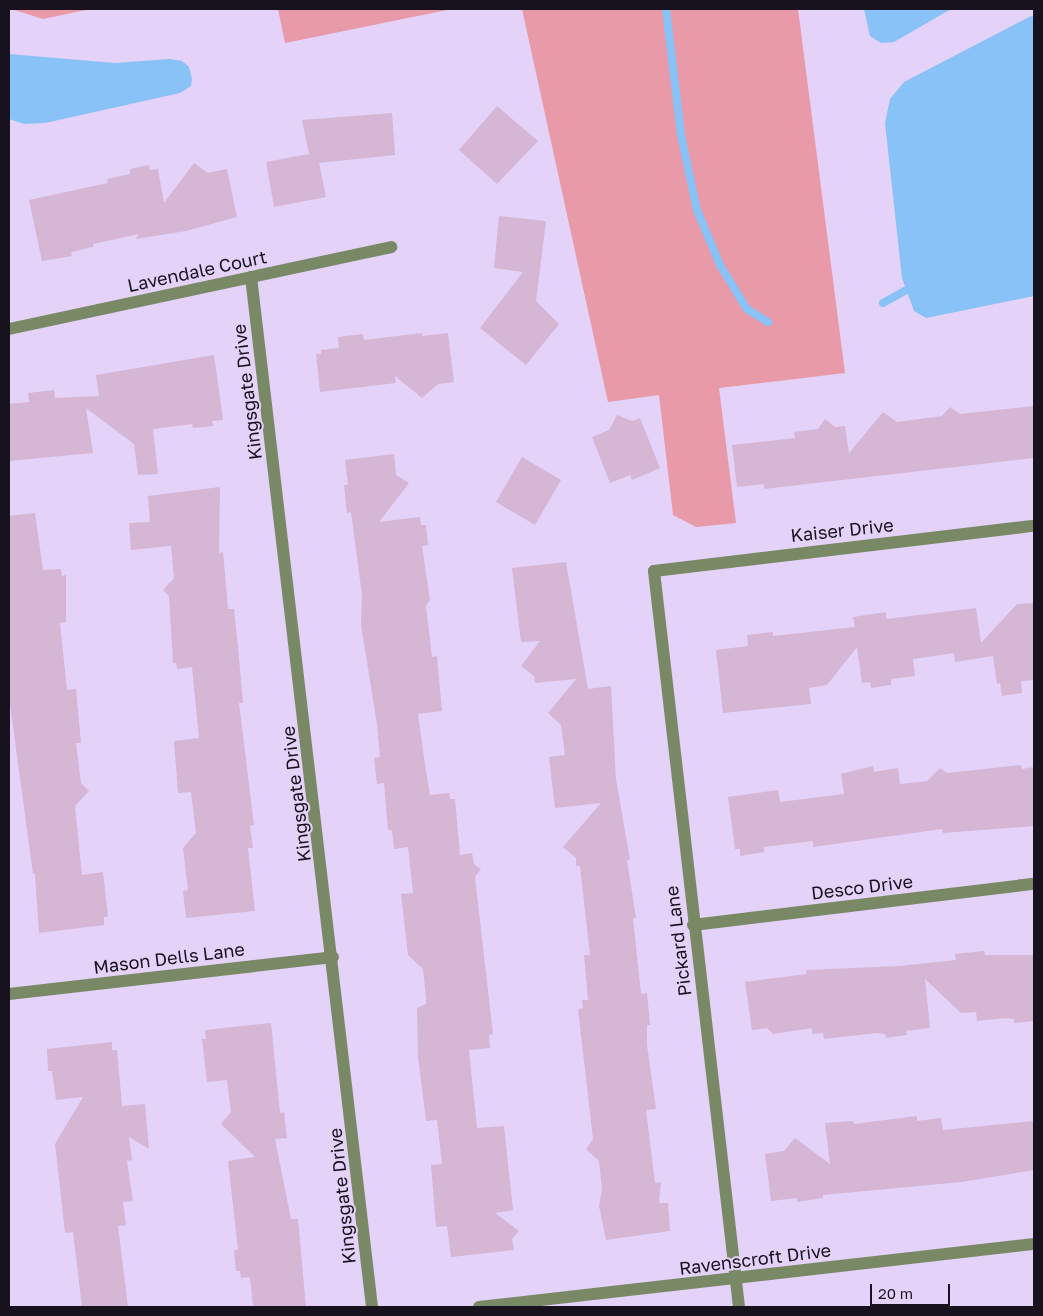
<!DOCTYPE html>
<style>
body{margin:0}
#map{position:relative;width:1043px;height:1316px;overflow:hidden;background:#e4d2f8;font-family:"Golos Text",sans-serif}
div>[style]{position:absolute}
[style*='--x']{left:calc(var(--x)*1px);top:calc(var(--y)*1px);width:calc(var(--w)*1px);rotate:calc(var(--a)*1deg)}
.green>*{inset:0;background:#e89aa9}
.water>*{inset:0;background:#88c2f6}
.stream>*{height:8px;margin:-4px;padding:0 4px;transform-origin:4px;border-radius:4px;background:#88c2f6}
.building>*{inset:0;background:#d5b6d4}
.minor>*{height:12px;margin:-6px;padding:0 6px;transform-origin:6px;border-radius:6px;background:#798865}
span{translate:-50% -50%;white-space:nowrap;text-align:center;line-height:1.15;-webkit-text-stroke:4px #e4d2f8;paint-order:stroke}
.street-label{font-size:18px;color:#18111e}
.frame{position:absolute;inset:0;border:10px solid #18111e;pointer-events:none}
.scale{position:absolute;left:870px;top:1284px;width:80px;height:22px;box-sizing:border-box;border:2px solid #18111e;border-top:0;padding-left:6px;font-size:15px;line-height:18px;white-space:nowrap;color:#18111e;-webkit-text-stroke:4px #e4d2f8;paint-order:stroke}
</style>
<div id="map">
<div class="green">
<div style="clip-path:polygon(11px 9px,91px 9px,43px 19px)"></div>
<div style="clip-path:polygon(278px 9px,452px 9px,285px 43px)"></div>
<div style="clip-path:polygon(522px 9px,798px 9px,845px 373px,719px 388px,736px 523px,696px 527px,673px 515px,659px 395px,608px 402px)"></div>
</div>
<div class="water">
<div style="clip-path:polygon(864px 9px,951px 9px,894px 42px,881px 43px,870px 36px)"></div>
<div style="clip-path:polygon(1031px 16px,1034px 17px,1034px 296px,926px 318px,914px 311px,902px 278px,885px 123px,890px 99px,904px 82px)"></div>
<div style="clip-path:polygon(9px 54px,115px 63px,170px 59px,182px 61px,189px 67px,192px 79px,191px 86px,180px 93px,45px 123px,24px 124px,9px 119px)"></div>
</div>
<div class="stream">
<div style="--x:666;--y:9;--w:127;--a:83.2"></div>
<div style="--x:681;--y:135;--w:77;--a:78"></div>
<div style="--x:697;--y:210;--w:60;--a:67.3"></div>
<div style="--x:720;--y:265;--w:52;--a:58.5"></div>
<div style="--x:747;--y:309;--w:25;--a:32"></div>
<div style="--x:883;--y:303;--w:35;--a:-29"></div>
</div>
<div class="building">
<div style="clip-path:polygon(497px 106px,538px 141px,497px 184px,459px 150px)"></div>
<div style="clip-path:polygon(392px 113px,395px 155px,319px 163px,326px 197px,274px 207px,266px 162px,309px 154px,302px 120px)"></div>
<div style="clip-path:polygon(194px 163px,208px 173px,227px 169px,237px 217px,186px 231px,136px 239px,139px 234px,93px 244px,93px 247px,71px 252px,72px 256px,42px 261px,29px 200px,108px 183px,107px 179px,130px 174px,130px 169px,149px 165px,150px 170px,158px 169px,164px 203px)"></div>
<div style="clip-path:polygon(499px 216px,546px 221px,536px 301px,559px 324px,526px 365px,480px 328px,523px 272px,494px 268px)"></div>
<div style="clip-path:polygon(422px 333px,422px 336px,448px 333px,454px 382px,438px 384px,422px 398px,395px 376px,396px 383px,320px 392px,316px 354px,321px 354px,321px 350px,339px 348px,338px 337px,363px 334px,364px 340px)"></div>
<div style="clip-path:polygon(214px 355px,223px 420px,212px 421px,213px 426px,193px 428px,192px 424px,153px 429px,158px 474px,138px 475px,134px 444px,86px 408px,93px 453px,9px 461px,9px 404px,29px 402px,28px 393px,54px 390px,55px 398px,99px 396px,96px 375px)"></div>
<div style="clip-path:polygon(1034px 406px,1034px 458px,764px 489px,764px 484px,737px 487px,732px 445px,795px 438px,794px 432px,818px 429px,825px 419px,835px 427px,845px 426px,849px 453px,883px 412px,897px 422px,942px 416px,950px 407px,960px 414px)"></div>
<div style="clip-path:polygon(617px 415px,632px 421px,640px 418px,660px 468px,632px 480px,630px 475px,610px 483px,592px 437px,609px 430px)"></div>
<div style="clip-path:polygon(394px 454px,396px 475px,409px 483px,379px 522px,420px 517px,421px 525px,426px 525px,428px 545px,422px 546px,430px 600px,426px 606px,432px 657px,437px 656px,442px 711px,418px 714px,424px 758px,430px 795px,449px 793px,450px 799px,455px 799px,460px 855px,472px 853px,474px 864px,481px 869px,475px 877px,493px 1034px,489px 1035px,490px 1048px,469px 1050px,477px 1128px,504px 1126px,513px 1210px,495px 1213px,519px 1231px,512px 1239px,514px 1250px,451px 1257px,447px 1226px,436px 1227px,431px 1165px,442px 1164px,437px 1120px,426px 1121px,418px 1056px,417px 1008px,426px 1004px,426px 997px,423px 969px,408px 955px,401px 894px,413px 893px,408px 847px,394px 849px,392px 830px,388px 830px,384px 783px,377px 784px,374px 758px,380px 757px,377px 724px,361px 625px,362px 595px,351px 512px,347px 513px,344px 485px,348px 485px,345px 460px)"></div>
<div style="clip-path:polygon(522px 457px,561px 480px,535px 525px,496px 502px)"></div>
<div style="clip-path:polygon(220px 487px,219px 553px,223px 552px,228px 609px,234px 609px,238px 646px,243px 703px,239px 703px,254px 825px,250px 826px,253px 848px,248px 848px,255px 911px,186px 918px,183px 891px,188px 890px,183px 848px,196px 833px,191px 792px,178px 793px,174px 741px,199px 738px,192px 667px,177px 669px,176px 663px,173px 663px,169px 596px,163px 590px,174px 578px,171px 546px,131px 550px,129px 523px,150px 522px,148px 496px)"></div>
<div style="clip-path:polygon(35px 513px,43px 570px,61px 569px,62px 576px,66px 575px,66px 622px,60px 623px,67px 690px,76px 689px,81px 743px,76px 743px,81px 783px,89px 791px,75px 806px,82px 875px,103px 872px,108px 917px,104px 917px,104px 925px,39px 933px,35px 874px,33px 874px,9px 697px,9px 516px)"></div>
<div style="clip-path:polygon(566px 562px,588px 689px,611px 686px,616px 779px,630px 860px,627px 860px,636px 918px,633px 918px,641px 994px,647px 993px,650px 1025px,647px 1025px,647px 1045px,656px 1109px,646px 1110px,655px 1183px,661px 1182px,659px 1203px,668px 1203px,670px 1231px,606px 1240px,599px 1206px,602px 1189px,599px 1161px,586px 1149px,593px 1139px,578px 1009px,583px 1008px,582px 1000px,588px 1000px,584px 955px,590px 955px,580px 866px,576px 866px,576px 858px,563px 847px,601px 803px,555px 808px,549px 757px,565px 755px,561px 725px,548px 713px,576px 679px,535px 683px,534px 676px,521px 666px,540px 641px,521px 642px,512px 568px)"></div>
<div style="clip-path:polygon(1034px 603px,1034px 680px,1021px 681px,1022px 693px,1002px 696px,1000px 683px,997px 684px,993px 656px,955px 662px,954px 653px,913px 659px,915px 676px,891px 679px,891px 685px,871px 688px,870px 682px,862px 683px,857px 647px,827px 685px,809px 688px,811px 704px,723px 713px,716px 650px,748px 646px,747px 635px,773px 632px,773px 636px,855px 627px,853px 617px,886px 612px,886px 619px,976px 608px,981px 643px,1017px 604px)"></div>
<div style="clip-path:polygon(1021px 765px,1022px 769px,1034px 767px,1034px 826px,943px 833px,942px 829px,813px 847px,813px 841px,764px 847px,764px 852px,740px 856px,740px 849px,735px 849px,728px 797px,778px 790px,780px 802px,844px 794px,841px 774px,873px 766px,874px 772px,898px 768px,900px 784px,927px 781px,940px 768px,947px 773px)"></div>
<div style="clip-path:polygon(984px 951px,985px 955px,1034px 955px,1034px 1021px,1014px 1023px,1014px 1019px,1005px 1018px,977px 1021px,976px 1012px,961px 1013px,925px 979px,930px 1028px,906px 1031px,907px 1035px,886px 1038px,885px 1034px,876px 1033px,824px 1039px,823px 1033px,812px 1034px,812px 1028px,773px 1034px,767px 1028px,752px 1030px,745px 982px,807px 974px,806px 970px,900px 966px,956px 960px,955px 954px)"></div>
<div style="clip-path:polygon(271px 1023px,280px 1113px,284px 1112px,287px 1138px,275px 1139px,291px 1219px,298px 1219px,306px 1307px,253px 1307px,250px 1277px,241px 1278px,240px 1271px,236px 1271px,234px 1250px,238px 1250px,228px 1161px,255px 1157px,221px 1124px,231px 1112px,227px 1080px,207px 1082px,202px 1039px,206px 1039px,205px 1030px)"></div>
<div style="clip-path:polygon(112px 1042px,112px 1050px,117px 1050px,122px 1106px,145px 1104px,149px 1149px,129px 1137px,132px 1160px,127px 1161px,133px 1201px,123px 1202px,126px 1225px,118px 1226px,128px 1307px,82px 1307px,73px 1232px,65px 1233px,55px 1144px,83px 1097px,56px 1100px,52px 1071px,48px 1071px,47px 1049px)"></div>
<div style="clip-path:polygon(917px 1116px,917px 1121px,941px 1118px,943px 1130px,1034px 1121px,1034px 1170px,961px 1182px,823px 1195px,823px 1198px,797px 1202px,797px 1198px,771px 1201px,765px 1154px,784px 1151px,795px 1138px,830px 1164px,825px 1123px,853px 1121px,854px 1124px)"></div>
</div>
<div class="minor">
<div style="--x:251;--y:277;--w:1037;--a:83.3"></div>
<div style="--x:9;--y:329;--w:391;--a:-12.1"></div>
<div style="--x:693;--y:925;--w:343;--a:-6.9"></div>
<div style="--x:9;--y:994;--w:326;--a:-6.5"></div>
<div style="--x:479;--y:1307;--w:559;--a:-6.48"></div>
<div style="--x:739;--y:1307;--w:741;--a:-96.59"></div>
<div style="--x:654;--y:571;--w:383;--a:-6.8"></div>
</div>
<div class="street-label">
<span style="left:197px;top:271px;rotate:-12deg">Lavendale Court</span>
<span style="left:247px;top:392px;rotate:-97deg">Kingsgate Drive</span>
<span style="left:842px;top:530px;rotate:-6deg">Kaiser Drive</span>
<span style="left:296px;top:794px;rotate:-97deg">Kingsgate Drive</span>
<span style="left:862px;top:887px;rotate:-7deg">Desco Drive</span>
<span style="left:678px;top:941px;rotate:-97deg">Pickard Lane</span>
<span style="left:169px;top:958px;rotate:-7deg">Mason Dells Lane</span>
<span style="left:342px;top:1196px;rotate:-96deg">Kingsgate Drive</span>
<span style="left:755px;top:1259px;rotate:-7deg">Ravenscroft Drive</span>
</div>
<div class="frame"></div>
<div class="scale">20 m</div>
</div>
